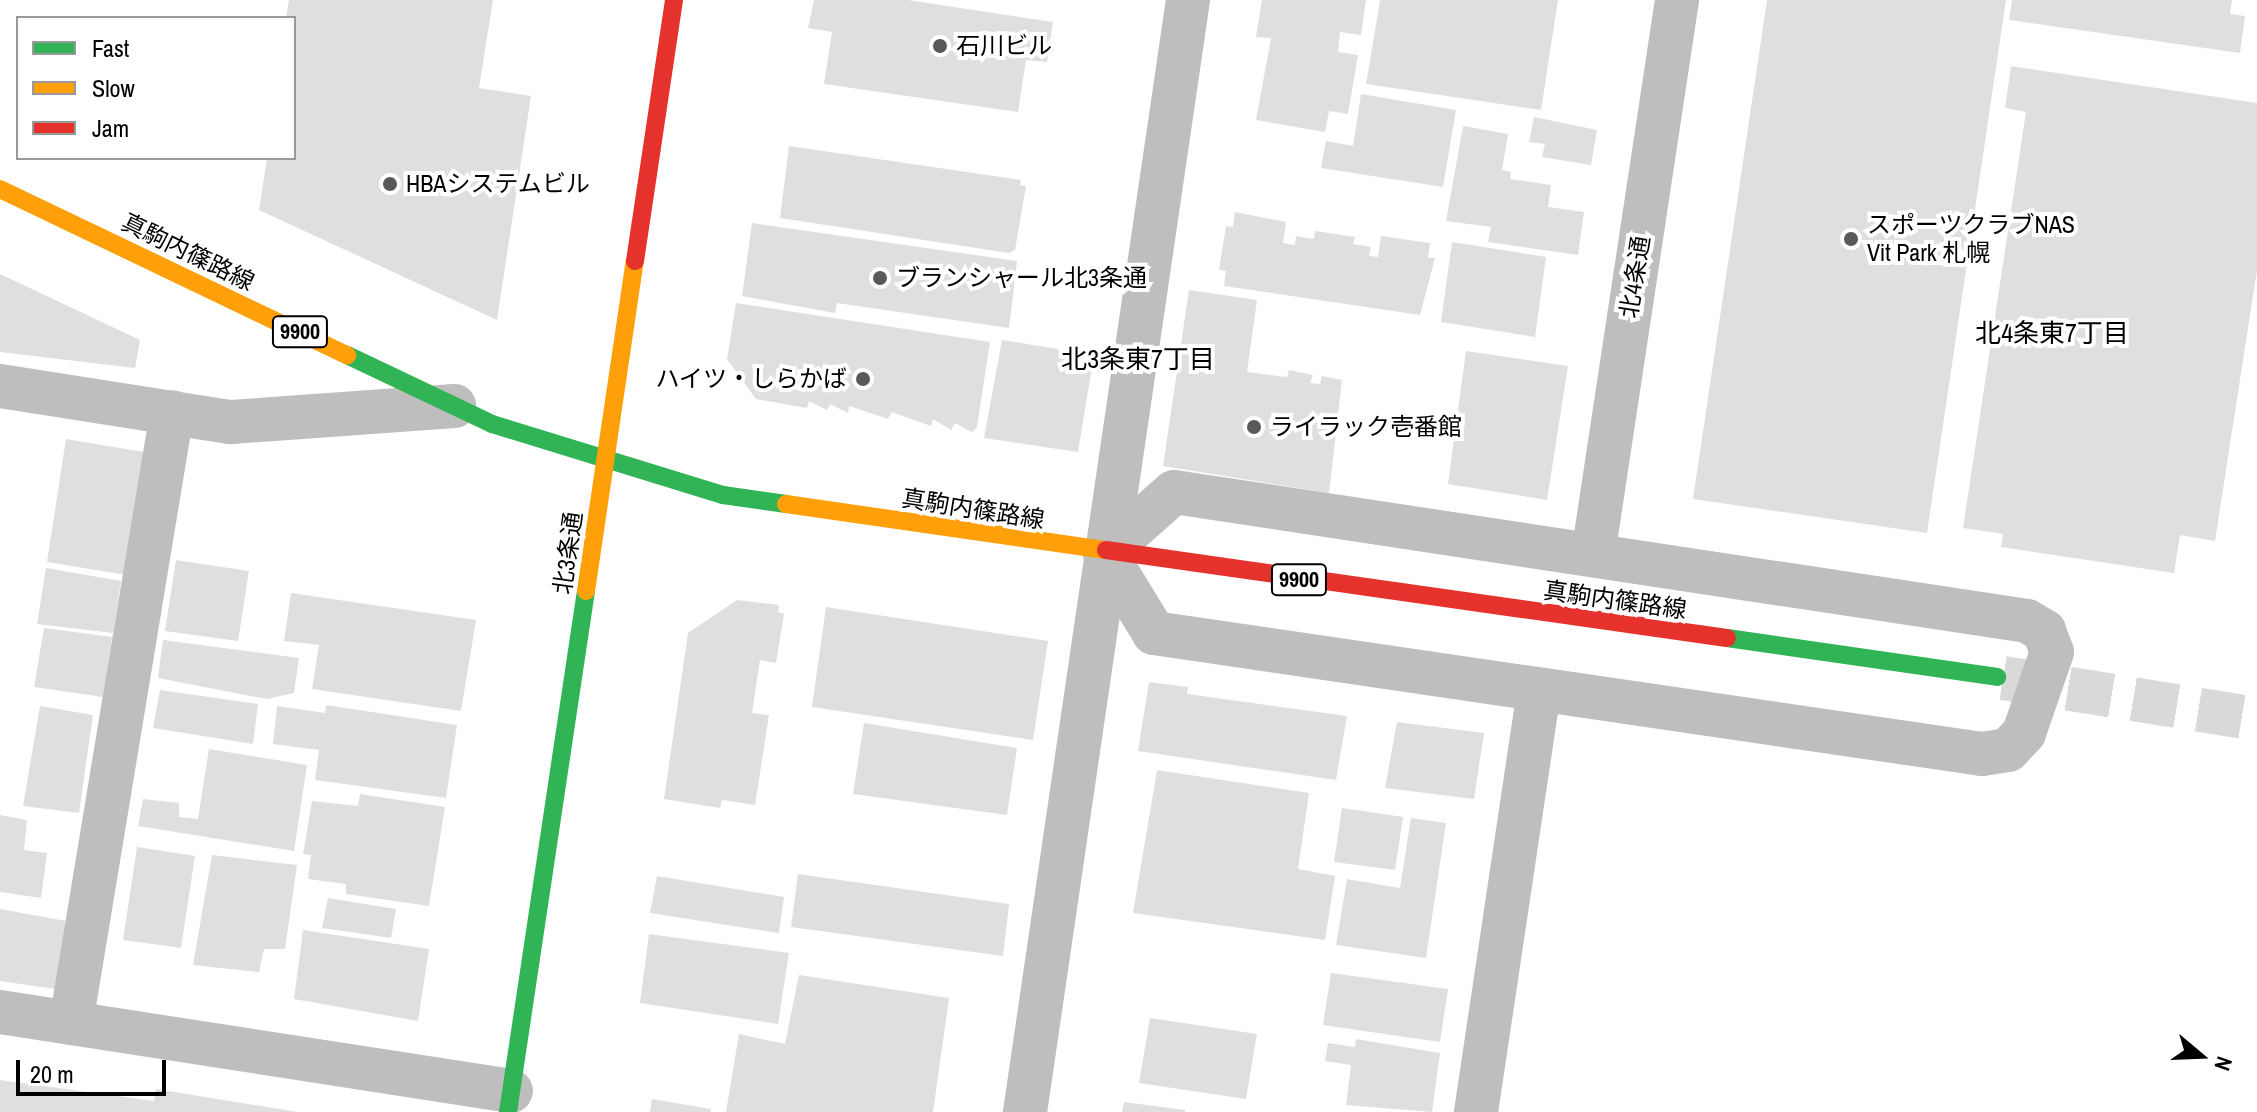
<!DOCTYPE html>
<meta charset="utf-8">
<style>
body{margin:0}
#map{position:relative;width:2257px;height:1112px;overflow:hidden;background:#fff;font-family:"Archivo Narrow","Noto Sans JP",sans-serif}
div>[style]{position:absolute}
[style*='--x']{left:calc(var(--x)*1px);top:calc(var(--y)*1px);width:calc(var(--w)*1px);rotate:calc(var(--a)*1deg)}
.building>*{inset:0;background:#dfdfdf}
.primary-tunnel>*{height:44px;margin-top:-22px;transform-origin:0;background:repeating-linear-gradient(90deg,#d9d9d9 0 44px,transparent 0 66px)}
.street>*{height:44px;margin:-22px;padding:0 22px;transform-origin:22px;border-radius:22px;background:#bebebe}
.fast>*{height:18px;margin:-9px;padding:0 9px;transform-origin:9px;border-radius:9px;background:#30b455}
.slow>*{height:18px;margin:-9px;padding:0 9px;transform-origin:9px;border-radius:9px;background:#ff9f0a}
.jam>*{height:18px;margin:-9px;padding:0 9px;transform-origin:9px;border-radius:9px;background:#e5322d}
.dots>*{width:22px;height:22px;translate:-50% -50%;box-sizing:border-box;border:4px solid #fff;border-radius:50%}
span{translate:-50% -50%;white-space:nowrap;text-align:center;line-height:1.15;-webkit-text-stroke:8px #fff;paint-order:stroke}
.shield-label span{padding:2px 6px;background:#fff;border:2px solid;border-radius:6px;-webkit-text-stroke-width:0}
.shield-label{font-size:22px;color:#000;font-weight:700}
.poi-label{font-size:24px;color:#000}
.left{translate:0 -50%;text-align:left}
.right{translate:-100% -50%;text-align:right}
.street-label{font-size:24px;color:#000}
.neighbourhood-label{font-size:26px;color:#000}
.legend{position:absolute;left:16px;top:16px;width:280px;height:144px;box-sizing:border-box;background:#fff;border:2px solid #999;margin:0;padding:10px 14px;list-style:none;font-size:24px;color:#000}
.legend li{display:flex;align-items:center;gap:16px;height:40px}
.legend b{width:40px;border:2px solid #999}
.north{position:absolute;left:2161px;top:1016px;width:80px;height:80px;-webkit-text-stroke:6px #fff;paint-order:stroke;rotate:109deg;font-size:22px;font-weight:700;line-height:32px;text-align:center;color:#000}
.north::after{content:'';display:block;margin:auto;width:28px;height:36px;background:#000;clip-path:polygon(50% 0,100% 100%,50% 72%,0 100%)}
.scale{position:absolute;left:16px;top:1060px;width:150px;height:36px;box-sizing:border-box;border:4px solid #000;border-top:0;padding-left:10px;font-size:24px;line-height:28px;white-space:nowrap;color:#000;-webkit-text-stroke:6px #fff;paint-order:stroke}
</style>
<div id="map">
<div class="building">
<div style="clip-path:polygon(289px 0,493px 0,479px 88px,531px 96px,497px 320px,259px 210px,267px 158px,294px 158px,294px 18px,286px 18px)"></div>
<div style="clip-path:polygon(814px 0,908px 0,1053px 22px,1047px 62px,1026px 60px,1018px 112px,824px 84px,832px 32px,808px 28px)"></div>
<div style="clip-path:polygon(1262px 0,1366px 0,1361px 35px,1340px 32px,1338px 52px,1358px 55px,1348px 114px,1329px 111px,1325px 132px,1256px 120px,1271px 38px,1256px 37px)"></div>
<div style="clip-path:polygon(1380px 0,1558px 0,1541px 110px,1366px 84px)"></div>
<div style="clip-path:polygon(1767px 0,2006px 0,1927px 533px,1693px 499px)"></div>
<div style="clip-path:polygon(2012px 0,2232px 0,2230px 14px,2245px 16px,2240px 53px,2009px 20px)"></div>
<div style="clip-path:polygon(2011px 66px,2257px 103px,2257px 270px,2215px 541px,2180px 535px,2174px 573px,2001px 547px,2003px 534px,1963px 528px,2026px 112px,2005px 108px)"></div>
<div style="clip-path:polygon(1361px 94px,1456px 110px,1443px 187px,1321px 168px,1326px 141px,1353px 146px)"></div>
<div style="clip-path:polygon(1534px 117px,1597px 130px,1591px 165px,1542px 157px,1545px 144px,1529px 142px)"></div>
<div style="clip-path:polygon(1463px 126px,1508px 134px,1502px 170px,1511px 172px,1510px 179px,1551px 185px,1548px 207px,1584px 212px,1578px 255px,1488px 242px,1491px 227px,1446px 221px)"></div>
<div style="clip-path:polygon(789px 146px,1021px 180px,1020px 185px,1026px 186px,1015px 250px,1009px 253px,780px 218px)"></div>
<div style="clip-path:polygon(1235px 212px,1286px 222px,1283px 243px,1295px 245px,1296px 236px,1314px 239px,1315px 231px,1355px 237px,1353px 244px,1371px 247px,1369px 256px,1378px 257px,1381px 236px,1430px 243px,1428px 258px,1435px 258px,1420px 315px,1224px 286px,1226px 271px,1219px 270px,1226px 226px,1233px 227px)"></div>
<div style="clip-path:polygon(752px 223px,1017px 261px,1009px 328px,837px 303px,835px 313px,742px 296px)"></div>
<div style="clip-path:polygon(1452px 242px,1546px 257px,1535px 337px,1441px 322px)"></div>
<div style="clip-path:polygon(0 274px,140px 340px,135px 368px,0 352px)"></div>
<div style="clip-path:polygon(1189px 290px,1257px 300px,1247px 372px,1287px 377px,1289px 370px,1313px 375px,1310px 383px,1320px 384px,1322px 376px,1342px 380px,1329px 493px,1163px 466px)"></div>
<div style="clip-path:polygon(736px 303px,990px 342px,977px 427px,972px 432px,955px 423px,951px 430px,933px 419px,931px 426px,892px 412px,888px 419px,849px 406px,848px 413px,830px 404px,827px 410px,809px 401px,807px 408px,756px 399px,727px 359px)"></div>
<div style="clip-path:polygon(1002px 340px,1094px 355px,1078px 452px,984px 438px)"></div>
<div style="clip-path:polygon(1466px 351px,1568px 366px,1547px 500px,1448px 484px)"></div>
<div style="clip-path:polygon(66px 439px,144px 452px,127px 575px,47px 562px)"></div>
<div style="clip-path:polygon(176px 560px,249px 571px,238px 641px,165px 631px)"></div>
<div style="clip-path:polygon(46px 568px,121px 581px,113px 633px,37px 624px)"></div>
<div style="clip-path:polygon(291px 593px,476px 620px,461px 711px,312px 689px,319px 645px,284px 641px)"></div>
<div style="clip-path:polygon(737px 600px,779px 605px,778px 612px,784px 614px,776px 663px,760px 660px,752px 713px,769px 715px,755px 805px,722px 800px,720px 808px,664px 799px,688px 633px)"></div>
<div style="clip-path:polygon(826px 607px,1048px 641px,1033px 740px,812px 707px)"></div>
<div style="clip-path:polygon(44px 628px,112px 637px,103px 697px,34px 687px)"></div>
<div style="clip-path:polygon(163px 640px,299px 658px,294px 693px,267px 699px,158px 678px)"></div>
<div style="clip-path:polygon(1149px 682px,1188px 687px,1187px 694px,1347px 716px,1336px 780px,1138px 751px)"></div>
<div style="clip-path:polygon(160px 690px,258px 704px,253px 744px,153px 728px)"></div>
<div style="clip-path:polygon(326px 705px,457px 725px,446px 798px,315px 780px,319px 750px,273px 744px,277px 706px,325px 713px)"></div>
<div style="clip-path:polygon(40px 706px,93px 715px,79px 813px,23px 806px)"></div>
<div style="clip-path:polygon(1397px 722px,1484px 733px,1474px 799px,1385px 788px)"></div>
<div style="clip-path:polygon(864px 723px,1017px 748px,1007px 815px,853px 794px)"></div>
<div style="clip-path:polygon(209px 749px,307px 765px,294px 851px,138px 826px,143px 799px,179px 803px,179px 817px,198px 819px)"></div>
<div style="clip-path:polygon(1157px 770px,1309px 793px,1298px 869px,1335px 876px,1325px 940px,1133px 913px)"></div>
<div style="clip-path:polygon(360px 794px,445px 807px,429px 906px,346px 894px,346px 884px,308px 879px,311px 855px,303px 854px,312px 801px,358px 806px)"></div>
<div style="clip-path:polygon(1342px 808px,1403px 817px,1395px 870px,1334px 862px)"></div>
<div style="clip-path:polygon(0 815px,27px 820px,24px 850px,47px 853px,41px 898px,0 892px)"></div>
<div style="clip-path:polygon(1411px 818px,1446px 823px,1426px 958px,1336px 945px,1347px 879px,1400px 888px)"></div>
<div style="clip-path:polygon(137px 847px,195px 856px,181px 948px,123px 940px)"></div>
<div style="clip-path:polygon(212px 855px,297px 865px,285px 949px,264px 949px,259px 972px,193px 965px)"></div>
<div style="clip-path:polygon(798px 874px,1009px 904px,1003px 956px,791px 927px)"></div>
<div style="clip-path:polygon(657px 876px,784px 897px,779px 933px,650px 913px)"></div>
<div style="clip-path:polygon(328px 898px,396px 909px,391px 938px,322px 928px)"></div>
<div style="clip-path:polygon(0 909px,66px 921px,55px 989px,0 981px)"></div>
<div style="clip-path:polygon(303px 930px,429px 949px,418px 1021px,294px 999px)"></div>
<div style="clip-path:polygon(649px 934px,789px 953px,778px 1024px,640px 1003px)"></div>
<div style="clip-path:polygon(1331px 973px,1448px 989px,1440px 1042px,1323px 1025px)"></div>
<div style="clip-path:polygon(799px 975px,949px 998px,933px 1112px,726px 1112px,739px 1034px,785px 1044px)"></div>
<div style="clip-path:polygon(1150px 1018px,1257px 1034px,1246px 1099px,1139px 1083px)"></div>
<div style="clip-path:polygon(1356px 1039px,1440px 1053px,1432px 1112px,1346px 1105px,1351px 1065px,1325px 1061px,1328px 1043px,1355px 1047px)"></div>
<div style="clip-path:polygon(0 1080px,154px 1101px,156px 1089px,298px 1112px,0 1112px)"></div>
<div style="clip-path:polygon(652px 1099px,711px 1109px,711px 1112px,650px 1112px)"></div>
<div style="clip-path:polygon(1124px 1102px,1185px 1110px,1185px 1112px,1122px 1112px)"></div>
</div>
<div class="primary-tunnel">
<div style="--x:2003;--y:678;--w:257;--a:9.2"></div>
</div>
<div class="street">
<div style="--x:0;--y:386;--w:234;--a:8.9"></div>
<div style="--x:231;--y:422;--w:224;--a:-4.1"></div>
<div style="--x:1174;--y:492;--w:863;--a:8.6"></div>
<div style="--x:2027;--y:621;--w:20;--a:30"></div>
<div style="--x:2044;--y:631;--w:22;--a:69"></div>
<div style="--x:2052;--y:652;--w:86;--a:109.1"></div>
<div style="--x:2024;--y:733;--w:23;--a:133"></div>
<div style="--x:2008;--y:750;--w:26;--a:171"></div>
<div style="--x:1982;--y:754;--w:837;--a:-171.69"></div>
<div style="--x:1154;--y:633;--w:94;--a:-121.5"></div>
<div style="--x:1105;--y:553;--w:92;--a:-41.5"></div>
<div style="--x:1593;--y:555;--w:561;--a:-81.39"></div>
<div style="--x:0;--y:1012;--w:517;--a:8.79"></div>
<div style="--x:71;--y:1023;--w:619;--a:-80.61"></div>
<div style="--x:1025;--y:1112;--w:1124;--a:-81.66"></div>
<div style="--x:1476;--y:1112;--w:427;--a:-81.5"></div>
</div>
<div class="fast">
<div style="--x:347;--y:355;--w:161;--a:25.4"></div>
<div style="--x:492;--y:424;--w:242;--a:17.1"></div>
<div style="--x:723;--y:495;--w:64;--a:8.1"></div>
<div style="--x:1727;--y:638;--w:273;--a:8.2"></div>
<div style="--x:508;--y:1112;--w:527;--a:-81.49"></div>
</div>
<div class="slow">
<div style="--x:0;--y:189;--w:385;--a:25.6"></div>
<div style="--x:786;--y:504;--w:323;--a:8.2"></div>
<div style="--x:586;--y:591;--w:334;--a:-81.6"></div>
</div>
<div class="jam">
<div style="--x:635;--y:261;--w:264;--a:-81.5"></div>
<div style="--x:1106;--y:550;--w:627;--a:8.07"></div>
</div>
<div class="dots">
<div style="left:940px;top:46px;background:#595959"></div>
<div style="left:390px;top:184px;background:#595959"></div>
<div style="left:1851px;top:239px;background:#595959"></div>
<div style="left:880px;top:278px;background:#595959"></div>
<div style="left:863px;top:379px;background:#595959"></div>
<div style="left:1254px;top:427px;background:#595959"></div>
</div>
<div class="shield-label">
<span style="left:300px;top:332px">9900</span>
<span style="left:1299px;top:580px">9900</span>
</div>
<div class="poi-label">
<span class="left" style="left:956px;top:46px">石川ビル</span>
<span class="left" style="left:406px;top:184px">HBAシステムビル</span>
<span class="left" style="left:1867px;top:239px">スポーツクラブNAS<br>Vit Park 札幌</span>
<span class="left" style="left:896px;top:278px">ブランシャール北3条通</span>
<span class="right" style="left:847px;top:379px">ハイツ・しらかば</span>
<span class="left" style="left:1270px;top:427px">ライラック壱番館</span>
</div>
<div class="street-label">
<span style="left:188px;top:252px;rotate:26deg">真駒内篠路線</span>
<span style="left:1635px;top:277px;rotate:-81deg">北4条通</span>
<span style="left:973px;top:509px;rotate:9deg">真駒内篠路線</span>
<span style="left:568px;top:553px;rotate:-82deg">北3条通</span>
<span style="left:1615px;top:600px;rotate:8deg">真駒内篠路線</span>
</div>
<div class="neighbourhood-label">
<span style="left:2052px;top:333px">北4条東7丁目</span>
<span style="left:1138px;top:359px">北3条東7丁目</span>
</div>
<ul class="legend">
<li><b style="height:10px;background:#30b455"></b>Fast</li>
<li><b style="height:10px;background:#ff9f0a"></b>Slow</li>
<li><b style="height:10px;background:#e5322d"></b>Jam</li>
</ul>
<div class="north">N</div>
<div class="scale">20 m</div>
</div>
